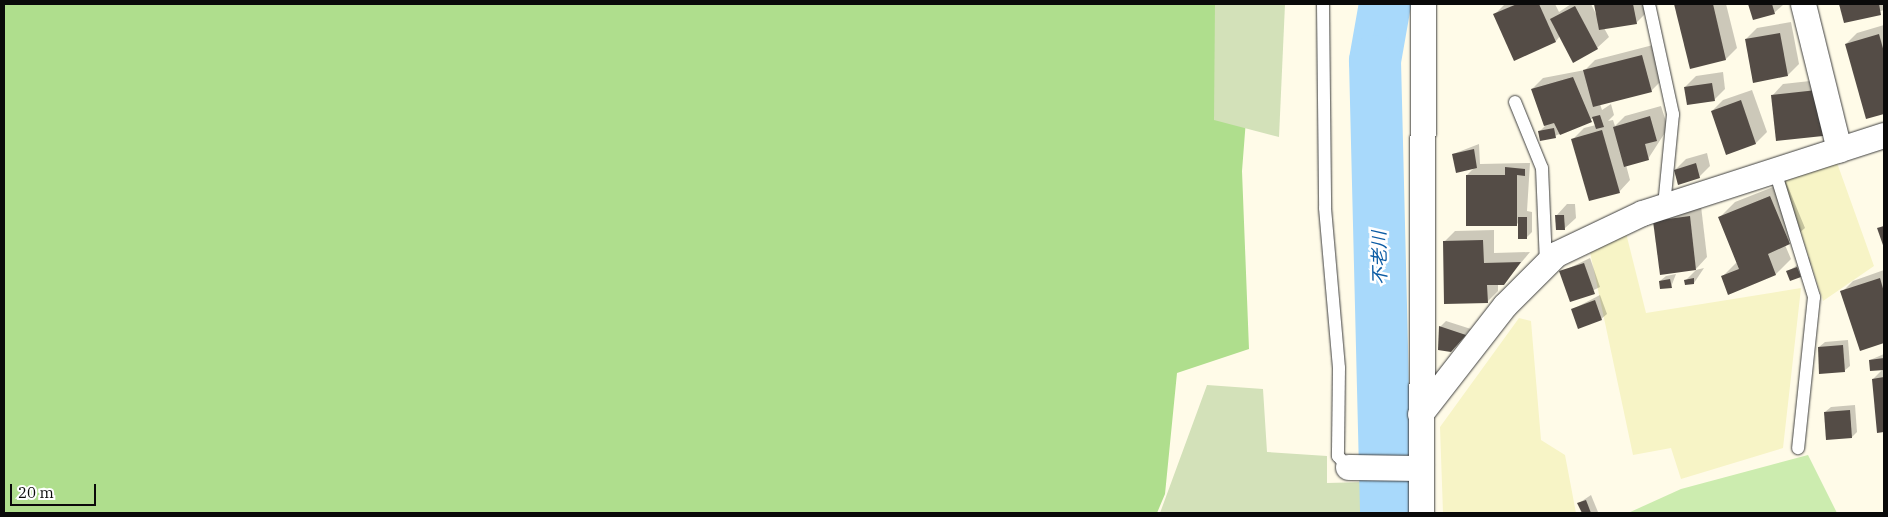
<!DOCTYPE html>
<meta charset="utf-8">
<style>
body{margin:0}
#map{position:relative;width:1888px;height:517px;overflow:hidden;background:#fffbe8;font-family:"IBM Plex Serif","Noto Sans JP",serif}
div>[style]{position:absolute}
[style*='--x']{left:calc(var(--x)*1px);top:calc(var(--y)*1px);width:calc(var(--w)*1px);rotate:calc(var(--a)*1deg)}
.farmland>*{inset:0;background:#f7f4c6}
.green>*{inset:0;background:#ccecaf}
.forest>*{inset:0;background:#afde8d}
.cemetery>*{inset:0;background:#d3e1b9}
.shadow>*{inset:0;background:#0003}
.river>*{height:52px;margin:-26px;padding:0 26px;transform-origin:26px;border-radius:26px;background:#a8d9fb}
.building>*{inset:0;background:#544c46}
.roads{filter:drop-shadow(0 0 1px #3d3d3d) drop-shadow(0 0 1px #3d3d3d)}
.lane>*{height:12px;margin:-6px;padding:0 6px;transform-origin:6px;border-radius:6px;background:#fff}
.street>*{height:25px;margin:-12.5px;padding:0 12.5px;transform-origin:12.5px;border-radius:12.5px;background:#fff}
span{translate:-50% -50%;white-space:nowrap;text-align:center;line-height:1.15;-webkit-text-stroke:5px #fff;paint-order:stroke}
.water-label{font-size:18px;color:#0c5ca4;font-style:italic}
.frame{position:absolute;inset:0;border:5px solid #0a0a0a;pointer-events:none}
.scale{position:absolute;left:10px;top:484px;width:86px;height:22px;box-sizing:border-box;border:2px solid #0a0a0a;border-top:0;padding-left:6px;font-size:15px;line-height:18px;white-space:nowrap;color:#0a0a0a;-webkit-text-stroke:4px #fff;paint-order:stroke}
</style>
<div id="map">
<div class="farmland">
<div style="clip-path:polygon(1836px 160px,1874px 266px,1823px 301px,1783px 177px)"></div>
<div style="clip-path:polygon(1626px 233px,1646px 313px,1801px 288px,1783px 448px,1681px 479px,1671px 448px,1633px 455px,1590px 252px)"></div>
<div style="clip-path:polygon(1519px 318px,1531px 321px,1541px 440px,1565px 455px,1576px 513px,1443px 513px,1440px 427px)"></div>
</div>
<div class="green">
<div style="clip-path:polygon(1808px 455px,1837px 513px,1628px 513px,1681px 489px)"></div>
</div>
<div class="forest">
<div style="clip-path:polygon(4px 4px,1255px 4px,1242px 171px,1249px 349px,1177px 373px,1165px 494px,1157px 513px,4px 513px)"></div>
</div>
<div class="cemetery">
<div style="clip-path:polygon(1215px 4px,1285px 4px,1279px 137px,1214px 120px)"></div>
<div style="clip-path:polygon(1207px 385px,1263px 389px,1267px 452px,1327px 456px,1327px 483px,1365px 482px,1365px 513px,1160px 513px)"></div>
</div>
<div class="shadow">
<div style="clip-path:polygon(1505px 4px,1555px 4px,1559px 12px,1571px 4px,1591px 4px,1597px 16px,1596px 4px,1646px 4px,1647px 12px,1636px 23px,1604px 28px,1609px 37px,1597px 48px,1560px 36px,1556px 41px,1494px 15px)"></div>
<div style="clip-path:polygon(1676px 4px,1726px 4px,1737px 48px,1726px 59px,1691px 67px)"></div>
<div style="clip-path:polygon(1749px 4px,1784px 4px,1774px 13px,1754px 19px)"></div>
<div style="clip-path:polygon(1841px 4px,1884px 4px,1884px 10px,1845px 22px)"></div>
<div style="clip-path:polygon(1791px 22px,1799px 64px,1788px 75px,1746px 39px,1757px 28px)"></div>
<div style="clip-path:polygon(1884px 25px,1884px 113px,1867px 118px,1846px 44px,1857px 33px)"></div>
<div style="clip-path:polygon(1653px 45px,1662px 80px,1651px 91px,1600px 104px,1602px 110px,1611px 104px,1614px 115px,1608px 121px,1613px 120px,1615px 126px,1625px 116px,1661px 106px,1668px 128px,1648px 159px,1626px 165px,1630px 180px,1619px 192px,1573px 139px,1584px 128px,1596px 125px,1594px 118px,1555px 136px,1539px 132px,1545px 126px,1532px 89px,1543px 78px,1585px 70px,1595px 60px)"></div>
<div style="clip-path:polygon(1723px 72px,1725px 89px,1714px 100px,1685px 87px,1696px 76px)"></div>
<div style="clip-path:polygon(1828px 79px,1834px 124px,1772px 96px,1783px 84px)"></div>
<div style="clip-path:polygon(1752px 90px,1767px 132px,1756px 143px,1727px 153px,1712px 111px,1723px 100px)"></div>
<div style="clip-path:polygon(1479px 144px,1480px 164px,1530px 163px,1527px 211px,1532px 212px,1532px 232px,1526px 238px,1519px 222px,1516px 225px,1467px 175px,1475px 167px,1453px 154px)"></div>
<div style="clip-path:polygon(1707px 153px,1710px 166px,1699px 177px,1675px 170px,1686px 159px)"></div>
<div style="clip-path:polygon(1786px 182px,1805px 228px,1785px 245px,1791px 259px,1776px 274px,1722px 277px,1738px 261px,1720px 217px,1735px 202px)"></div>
<div style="clip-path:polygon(1567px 204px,1575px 204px,1576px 218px,1564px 229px,1556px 216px)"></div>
<div style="clip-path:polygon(1701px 206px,1707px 257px,1696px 269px,1654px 221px)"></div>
<div style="clip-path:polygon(1494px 230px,1494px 253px,1530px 252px,1504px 283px,1498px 284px,1498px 291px,1487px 302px,1444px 242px,1455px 231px)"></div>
<div style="clip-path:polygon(1809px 257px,1811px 265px,1800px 276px,1787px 272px)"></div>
<div style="clip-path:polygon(1590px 258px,1600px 287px,1571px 301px,1561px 272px)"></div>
<div style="clip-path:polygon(1704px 268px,1694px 283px,1685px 281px,1696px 270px)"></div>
<div style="clip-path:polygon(1884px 270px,1884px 341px,1861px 349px,1842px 292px,1853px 281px)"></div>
<div style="clip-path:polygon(1676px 274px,1671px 287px,1660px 281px,1666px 276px)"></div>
<div style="clip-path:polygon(1600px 295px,1607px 314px,1601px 319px,1573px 309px)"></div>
<div style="clip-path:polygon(1446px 321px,1471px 329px,1456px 345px,1440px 327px)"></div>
<div style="clip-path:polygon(1848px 340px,1850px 366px,1844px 371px,1819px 347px,1825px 342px)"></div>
<div style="clip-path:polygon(1884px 354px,1884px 431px,1878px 431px,1873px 379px,1884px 368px,1870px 360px)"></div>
<div style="clip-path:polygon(1855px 405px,1857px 432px,1852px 437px,1825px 412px,1831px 407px)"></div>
<div style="clip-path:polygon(1591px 495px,1598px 512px,1583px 513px,1579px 503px)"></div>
</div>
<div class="river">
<div style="--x:1385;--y:4;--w:58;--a:100"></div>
<div style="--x:1375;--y:61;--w:452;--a:88.6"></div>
</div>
<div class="building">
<div style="clip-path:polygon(1517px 4px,1539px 4px,1556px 42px,1514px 61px,1493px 14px)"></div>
<div style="clip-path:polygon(1594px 4px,1633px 4px,1637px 24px,1599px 30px)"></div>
<div style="clip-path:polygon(1674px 4px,1713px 4px,1726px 60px,1690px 69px)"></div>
<div style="clip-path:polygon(1748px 4px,1772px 4px,1775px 14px,1753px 20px)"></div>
<div style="clip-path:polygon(1839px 4px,1879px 4px,1881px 15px,1844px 23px)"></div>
<div style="clip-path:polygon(1575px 6px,1598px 49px,1573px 63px,1550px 19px)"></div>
<div style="clip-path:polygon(1780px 33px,1788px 76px,1753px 83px,1745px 39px)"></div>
<div style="clip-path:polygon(1879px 34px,1884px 52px,1884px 114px,1866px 119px,1845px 44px)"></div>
<div style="clip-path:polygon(1642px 55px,1652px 92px,1593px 107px,1583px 70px)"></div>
<div style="clip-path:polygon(1573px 77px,1592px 122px,1560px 135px,1554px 123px,1544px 126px,1531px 89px)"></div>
<div style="clip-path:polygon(1712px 83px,1715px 101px,1687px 105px,1684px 87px)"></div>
<div style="clip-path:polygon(1817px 90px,1823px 136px,1776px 141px,1771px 95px)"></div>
<div style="clip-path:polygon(1741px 100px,1756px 144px,1726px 155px,1711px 111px)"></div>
<div style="clip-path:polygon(1600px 115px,1604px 127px,1596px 129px,1592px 117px)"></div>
<div style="clip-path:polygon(1650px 116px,1657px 141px,1645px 144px,1649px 160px,1624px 167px,1613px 127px)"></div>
<div style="clip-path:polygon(1554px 128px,1556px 138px,1540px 141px,1538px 131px)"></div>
<div style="clip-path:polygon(1602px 130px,1620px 193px,1589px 201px,1571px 139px)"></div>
<div style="clip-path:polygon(1474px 149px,1477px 168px,1456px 173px,1452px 154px)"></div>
<div style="clip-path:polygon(1696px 163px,1700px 178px,1678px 185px,1674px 170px)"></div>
<div style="clip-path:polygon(1505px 167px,1525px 169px,1525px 176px,1517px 175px,1517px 226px,1466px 226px,1466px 175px,1505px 175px)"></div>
<div style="clip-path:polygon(1770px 196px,1790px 244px,1768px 254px,1776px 275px,1728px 295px,1721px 276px,1739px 269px,1718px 217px)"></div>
<div style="clip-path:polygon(1555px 215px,1564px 215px,1565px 230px,1556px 230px)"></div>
<div style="clip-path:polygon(1690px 216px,1696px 270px,1660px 275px,1653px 221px)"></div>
<div style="clip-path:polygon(1518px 217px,1527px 217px,1527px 239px,1518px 239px)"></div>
<div style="clip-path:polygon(1884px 226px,1884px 248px,1877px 228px)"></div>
<div style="clip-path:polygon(1483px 240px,1484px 263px,1521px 262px,1504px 285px,1487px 285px,1488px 303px,1444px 304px,1443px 241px)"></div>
<div style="clip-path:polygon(1584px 263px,1595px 294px,1570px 302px,1559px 271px)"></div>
<div style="clip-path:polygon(1797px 267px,1801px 277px,1790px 281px,1786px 271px)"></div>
<div style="clip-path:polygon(1694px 278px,1694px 284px,1685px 285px,1684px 280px)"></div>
<div style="clip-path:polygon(1880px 278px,1884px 292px,1884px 343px,1860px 351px,1840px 291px)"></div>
<div style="clip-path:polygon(1670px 279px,1672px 288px,1660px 289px,1659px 281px)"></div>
<div style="clip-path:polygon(1595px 300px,1602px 320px,1578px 329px,1571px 309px)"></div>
<div style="clip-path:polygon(1439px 326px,1466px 335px,1451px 352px,1438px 350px)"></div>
<div style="clip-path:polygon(1843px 345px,1845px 372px,1819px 374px,1818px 347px)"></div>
<div style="clip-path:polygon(1884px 358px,1884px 370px,1870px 371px,1869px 360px)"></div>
<div style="clip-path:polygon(1884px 377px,1884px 432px,1877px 433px,1872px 379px)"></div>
<div style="clip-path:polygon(1850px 410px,1852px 438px,1826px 440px,1824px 412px)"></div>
<div style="clip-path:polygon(1586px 500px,1591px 513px,1582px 513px,1577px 503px)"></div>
</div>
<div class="roads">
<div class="lane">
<div style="--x:1323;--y:4;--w:204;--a:89.4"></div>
<div style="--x:1325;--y:208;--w:161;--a:85"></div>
<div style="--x:1339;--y:368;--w:88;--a:90.7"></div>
<div style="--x:1338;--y:456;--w:15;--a:48"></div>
<div style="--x:1649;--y:4;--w:113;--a:77.7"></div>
<div style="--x:1673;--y:114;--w:92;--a:95.6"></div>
<div style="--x:1515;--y:102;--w:71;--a:67.8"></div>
<div style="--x:1542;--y:168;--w:96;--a:87.6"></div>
<div style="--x:1775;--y:171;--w:132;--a:72.8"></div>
<div style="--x:1814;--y:297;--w:152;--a:96"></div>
</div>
<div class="street">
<div style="--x:1803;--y:4;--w:150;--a:76.1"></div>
<div style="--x:1420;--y:414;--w:138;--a:-52.1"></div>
<div style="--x:1505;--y:305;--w:72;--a:-45"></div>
<div style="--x:1556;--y:254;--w:95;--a:-25.5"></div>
<div style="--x:1642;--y:213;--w:254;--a:-17.9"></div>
<div style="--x:1348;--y:467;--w:73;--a:0.8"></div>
<div style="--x:1421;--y:513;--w:509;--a:-89.77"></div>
</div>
</div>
<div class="water-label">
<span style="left:1380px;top:258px;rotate:-91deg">不老川</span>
</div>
<div class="frame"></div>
<div class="scale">20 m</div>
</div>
